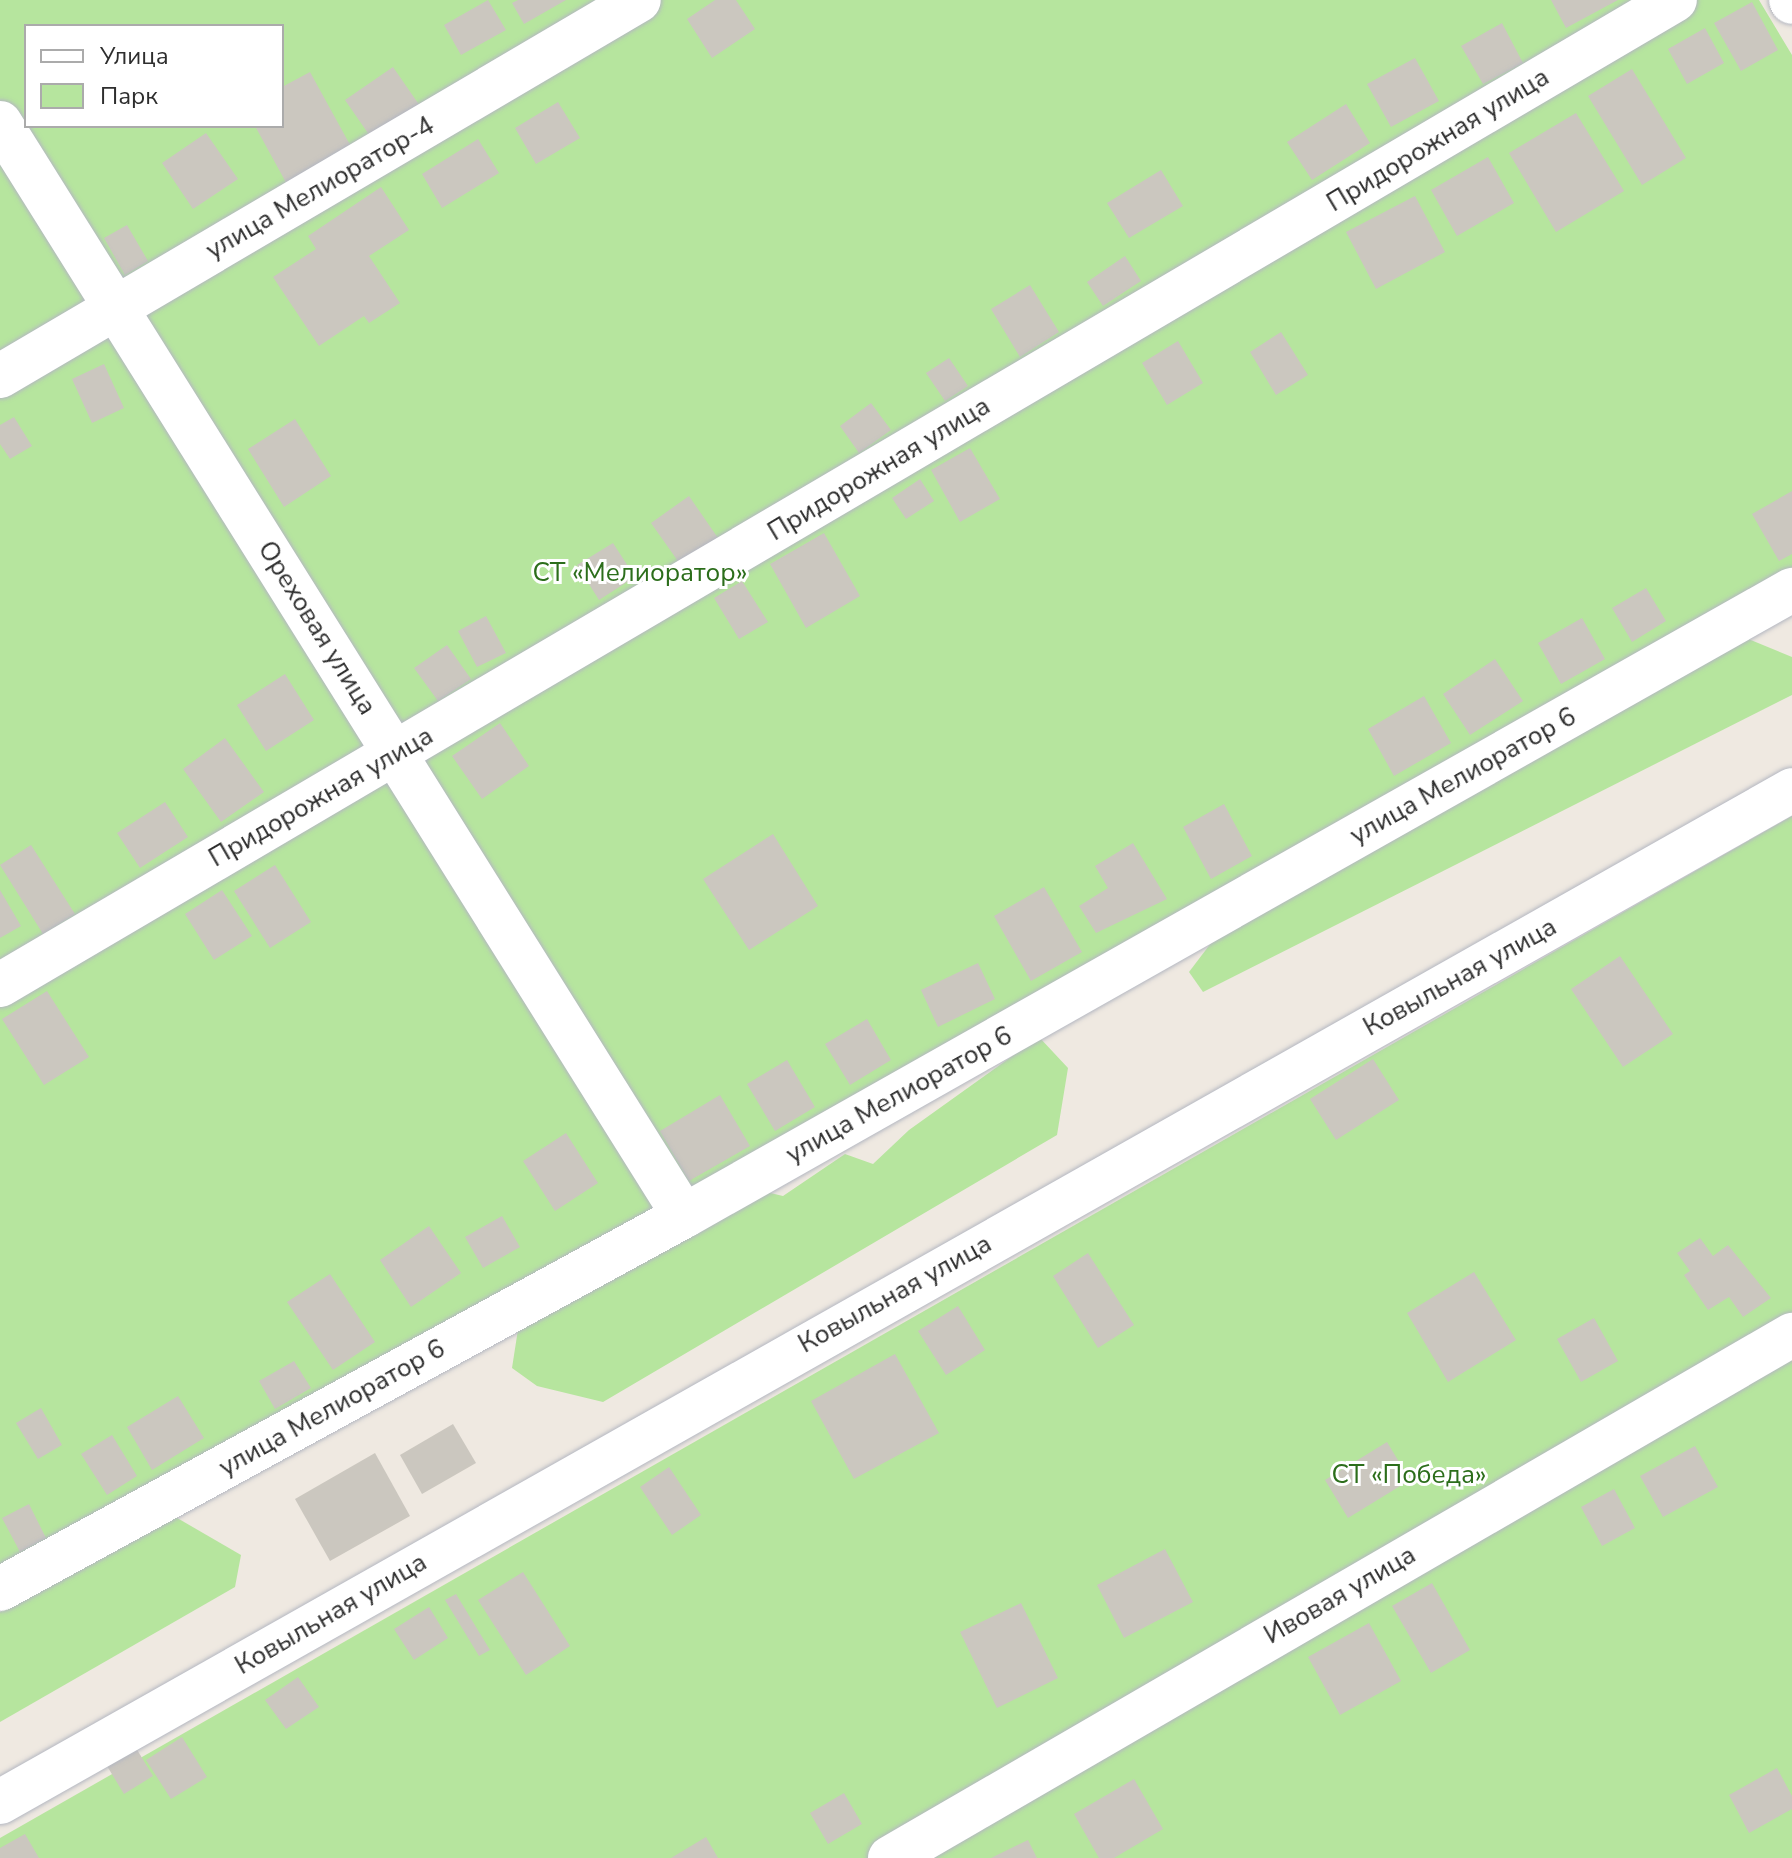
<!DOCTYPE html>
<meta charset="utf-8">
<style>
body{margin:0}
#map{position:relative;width:1792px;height:1858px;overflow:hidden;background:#efe9e1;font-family:"Nunito Sans",sans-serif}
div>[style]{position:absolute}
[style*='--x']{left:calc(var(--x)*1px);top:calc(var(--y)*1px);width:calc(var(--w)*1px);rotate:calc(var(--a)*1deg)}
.green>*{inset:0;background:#b6e59e}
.building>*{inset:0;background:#cbc7bf}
.roads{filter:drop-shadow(0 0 2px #b4b7c1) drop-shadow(0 0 2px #b4b7c1)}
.minor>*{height:44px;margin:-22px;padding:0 22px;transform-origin:22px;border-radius:22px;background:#fff}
span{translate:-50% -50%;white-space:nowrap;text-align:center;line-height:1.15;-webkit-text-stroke:6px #fff;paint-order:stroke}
.street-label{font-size:26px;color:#2e2e2e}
.park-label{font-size:26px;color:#2c6e1b}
.legend{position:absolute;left:24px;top:24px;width:260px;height:104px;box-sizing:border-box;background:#fff;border:2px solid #ababab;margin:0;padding:10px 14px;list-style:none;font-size:24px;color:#2e2e2e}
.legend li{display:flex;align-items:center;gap:16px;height:40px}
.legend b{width:40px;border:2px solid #ababab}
</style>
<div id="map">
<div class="green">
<div style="clip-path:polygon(evenodd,0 0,1759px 0,1792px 55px,1792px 579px,0 1578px,0 0,26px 26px,282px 26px,282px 126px,26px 126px,26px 26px)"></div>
<div style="clip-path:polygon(1741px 636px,1792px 657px,1792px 695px,1203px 992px,1189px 972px,1211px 943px)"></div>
<div style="clip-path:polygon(1792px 816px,1792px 1858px,0 1858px,0 1838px)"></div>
<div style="clip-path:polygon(1039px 1037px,1068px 1068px,1057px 1135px,603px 1402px,537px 1386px,512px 1368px,519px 1323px,762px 1191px,783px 1196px,845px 1154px,873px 1164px,909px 1130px)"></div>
<div style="clip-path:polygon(172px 1515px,241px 1555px,235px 1587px,0 1722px,0 1612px)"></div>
</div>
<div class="building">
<div style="clip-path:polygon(488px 0,506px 30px,461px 55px,444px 25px)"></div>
<div style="clip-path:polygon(518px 0,566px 0,524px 24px,512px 3px)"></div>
<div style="clip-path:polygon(715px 0,736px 0,755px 29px,712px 58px,687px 19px)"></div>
<div style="clip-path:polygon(1551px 0,1618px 0,1566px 28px)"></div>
<div style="clip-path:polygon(1752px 2px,1778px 50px,1741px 71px,1714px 23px)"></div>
<div style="clip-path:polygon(1502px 23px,1523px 63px,1483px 84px,1461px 46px)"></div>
<div style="clip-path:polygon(1705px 28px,1724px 63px,1687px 84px,1668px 49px)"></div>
<div style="clip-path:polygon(1415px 58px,1439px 101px,1391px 127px,1367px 84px)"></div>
<div style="clip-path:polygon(393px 67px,420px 106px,372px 139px,345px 100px)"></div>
<div style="clip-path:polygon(1632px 69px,1686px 158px,1642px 185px,1588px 96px)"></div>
<div style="clip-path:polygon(310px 72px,354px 152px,289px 188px,255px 126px,282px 126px,282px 87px)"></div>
<div style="clip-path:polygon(558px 102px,580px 138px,536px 164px,515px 128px)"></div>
<div style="clip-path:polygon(1346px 104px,1370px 143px,1312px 180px,1287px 142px)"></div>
<div style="clip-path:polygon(1576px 113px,1624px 191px,1556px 232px,1509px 153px)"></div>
<div style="clip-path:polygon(206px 133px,238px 179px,193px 209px,162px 163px)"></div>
<div style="clip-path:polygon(478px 139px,499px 173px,442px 208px,422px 174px)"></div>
<div style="clip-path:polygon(1488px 157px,1514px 203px,1457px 236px,1431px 190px)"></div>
<div style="clip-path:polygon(1161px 170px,1183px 206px,1129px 238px,1107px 203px)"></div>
<div style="clip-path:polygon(381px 187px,409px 230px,369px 256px,400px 303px,369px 323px,364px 316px,319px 346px,273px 277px,316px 249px,308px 236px)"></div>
<div style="clip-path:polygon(1415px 196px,1445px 252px,1376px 289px,1346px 232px)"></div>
<div style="clip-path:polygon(127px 225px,148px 261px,125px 275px,104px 238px)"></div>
<div style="clip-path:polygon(1125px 256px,1141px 281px,1103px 306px,1087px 282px)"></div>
<div style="clip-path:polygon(1030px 285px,1059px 332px,1020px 357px,991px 309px)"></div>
<div style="clip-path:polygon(1281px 332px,1308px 375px,1276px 395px,1250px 352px)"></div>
<div style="clip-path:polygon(1178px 341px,1203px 383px,1167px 405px,1142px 363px)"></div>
<div style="clip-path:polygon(949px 358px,968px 386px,945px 401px,926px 373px)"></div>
<div style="clip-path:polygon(104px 364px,124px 408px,92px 423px,72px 379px)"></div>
<div style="clip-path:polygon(871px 403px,891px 430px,859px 453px,840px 426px)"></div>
<div style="clip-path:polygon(14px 417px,32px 446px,10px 459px,0 444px,0 425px)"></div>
<div style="clip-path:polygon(295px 419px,331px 476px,284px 507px,248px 449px)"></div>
<div style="clip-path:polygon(970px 448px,1000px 499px,960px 522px,931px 470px)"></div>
<div style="clip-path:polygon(920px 479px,934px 501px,906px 519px,892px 498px)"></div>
<div style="clip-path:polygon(1792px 491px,1792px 554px,1779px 561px,1752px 514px)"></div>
<div style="clip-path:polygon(689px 496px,718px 538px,680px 564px,651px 523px)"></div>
<div style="clip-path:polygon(824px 533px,860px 596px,806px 628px,770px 564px)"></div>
<div style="clip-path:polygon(613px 543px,635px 577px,599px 600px,577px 565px)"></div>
<div style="clip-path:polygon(742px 581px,768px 622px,739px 639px,714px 598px)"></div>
<div style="clip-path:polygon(1646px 588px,1666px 621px,1632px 642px,1612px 608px)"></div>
<div style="clip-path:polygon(486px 616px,506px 653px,477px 667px,458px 631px)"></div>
<div style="clip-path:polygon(1582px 618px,1605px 659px,1561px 684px,1538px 643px)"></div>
<div style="clip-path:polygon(447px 645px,471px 679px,438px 701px,414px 668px)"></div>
<div style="clip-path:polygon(1495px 659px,1523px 701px,1470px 735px,1443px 694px)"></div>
<div style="clip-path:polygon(285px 674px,314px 720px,266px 751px,237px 705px)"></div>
<div style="clip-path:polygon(1424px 696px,1451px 743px,1394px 776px,1368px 729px)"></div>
<div style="clip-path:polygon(500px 723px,529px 766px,482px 799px,452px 756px)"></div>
<div style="clip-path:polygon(225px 738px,264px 792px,221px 822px,183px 769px)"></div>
<div style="clip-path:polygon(165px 802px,188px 837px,140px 868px,117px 833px)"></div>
<div style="clip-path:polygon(1224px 804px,1252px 856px,1211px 879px,1183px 827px)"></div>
<div style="clip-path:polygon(773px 834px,818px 906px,749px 950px,703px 879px)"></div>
<div style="clip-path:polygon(1133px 843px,1167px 899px,1096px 933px,1079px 906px,1108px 888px,1095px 866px)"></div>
<div style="clip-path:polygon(31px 845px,75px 914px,43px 934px,0 865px)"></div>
<div style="clip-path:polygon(275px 865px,311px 922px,270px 948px,234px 891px)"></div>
<div style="clip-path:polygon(1044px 887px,1082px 952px,1031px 981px,994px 916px)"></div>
<div style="clip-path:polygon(0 890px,21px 926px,0 938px)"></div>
<div style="clip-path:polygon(222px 890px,252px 936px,214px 960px,185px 914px)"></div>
<div style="clip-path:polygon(1620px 956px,1673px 1034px,1623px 1067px,1571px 989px)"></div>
<div style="clip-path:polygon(978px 963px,995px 999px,938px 1027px,921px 990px)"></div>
<div style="clip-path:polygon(47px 991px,89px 1057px,44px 1085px,2px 1019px)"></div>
<div style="clip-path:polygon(867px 1019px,891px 1060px,850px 1085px,825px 1044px)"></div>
<div style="clip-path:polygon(1373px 1059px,1399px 1100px,1336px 1140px,1310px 1099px)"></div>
<div style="clip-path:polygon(787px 1060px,815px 1107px,775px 1131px,747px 1084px)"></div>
<div style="clip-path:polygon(720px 1095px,750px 1146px,689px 1181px,660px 1131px)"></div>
<div style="clip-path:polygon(566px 1133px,598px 1183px,555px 1211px,523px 1161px)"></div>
<div style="clip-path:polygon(502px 1216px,520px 1247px,483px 1268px,465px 1237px)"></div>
<div style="clip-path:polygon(429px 1226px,461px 1273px,411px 1307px,380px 1260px)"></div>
<div style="clip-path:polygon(1700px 1238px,1713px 1256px,1728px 1245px,1771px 1298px,1743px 1317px,1729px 1297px,1708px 1310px,1684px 1275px,1690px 1271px,1677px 1253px)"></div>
<div style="clip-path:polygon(1088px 1253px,1134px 1325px,1098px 1348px,1053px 1276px)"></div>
<div style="clip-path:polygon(1474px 1272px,1516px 1340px,1448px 1382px,1407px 1313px)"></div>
<div style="clip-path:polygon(330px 1274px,375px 1342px,333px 1370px,287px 1302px)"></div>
<div style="clip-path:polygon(958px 1306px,985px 1350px,946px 1375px,918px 1331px)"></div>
<div style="clip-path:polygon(1594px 1318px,1618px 1361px,1581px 1382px,1557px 1339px)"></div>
<div style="clip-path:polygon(895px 1354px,939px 1433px,854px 1479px,811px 1401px)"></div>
<div style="clip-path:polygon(294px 1361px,311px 1388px,275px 1409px,259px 1381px)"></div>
<div style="clip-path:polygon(178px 1396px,204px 1438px,152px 1470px,127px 1427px)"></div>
<div style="clip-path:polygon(41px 1408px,62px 1445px,38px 1459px,16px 1423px)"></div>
<div style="clip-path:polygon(453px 1424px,476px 1463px,422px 1494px,400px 1455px)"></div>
<div style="clip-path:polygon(112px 1435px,137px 1476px,107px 1495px,81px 1454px)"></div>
<div style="clip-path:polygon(1387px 1442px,1410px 1480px,1348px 1518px,1325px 1480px)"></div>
<div style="clip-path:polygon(1695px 1446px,1718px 1487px,1663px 1517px,1640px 1476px)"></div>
<div style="clip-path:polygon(375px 1453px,410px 1516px,330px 1561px,295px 1499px)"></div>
<div style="clip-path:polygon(669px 1467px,701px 1515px,672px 1535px,640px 1487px)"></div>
<div style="clip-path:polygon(1614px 1489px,1635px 1528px,1602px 1546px,1581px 1507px)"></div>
<div style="clip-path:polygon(29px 1504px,46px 1538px,20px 1552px,2px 1518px)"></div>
<div style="clip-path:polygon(1165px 1549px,1193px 1602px,1124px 1638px,1097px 1585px)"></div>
<div style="clip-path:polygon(523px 1572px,570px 1646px,526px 1675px,478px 1600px)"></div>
<div style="clip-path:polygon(1432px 1583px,1470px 1650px,1431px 1673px,1392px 1606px)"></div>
<div style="clip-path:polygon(456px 1594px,490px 1650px,479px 1656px,445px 1600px)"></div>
<div style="clip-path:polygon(1021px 1603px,1058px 1678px,997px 1708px,960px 1632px)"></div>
<div style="clip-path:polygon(429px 1607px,448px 1638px,414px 1660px,394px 1629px)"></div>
<div style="clip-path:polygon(1369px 1623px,1401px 1681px,1340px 1715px,1308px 1657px)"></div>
<div style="clip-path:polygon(298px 1677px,319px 1707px,286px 1729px,265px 1700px)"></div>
<div style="clip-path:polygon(182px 1737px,207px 1777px,171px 1799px,146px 1760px)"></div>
<div style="clip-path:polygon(136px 1748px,153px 1776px,124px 1794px,107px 1766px)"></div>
<div style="clip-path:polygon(1777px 1768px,1792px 1796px,1792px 1809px,1749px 1833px,1729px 1795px)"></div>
<div style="clip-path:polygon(1134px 1779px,1163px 1829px,1114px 1858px,1099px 1858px,1074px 1814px)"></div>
<div style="clip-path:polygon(844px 1793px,862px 1824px,828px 1844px,810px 1813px)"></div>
<div style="clip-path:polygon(25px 1834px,39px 1858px,0 1858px,0 1848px)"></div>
<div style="clip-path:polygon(706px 1837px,718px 1858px,671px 1858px)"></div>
<div style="clip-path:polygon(1028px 1840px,1037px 1858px,991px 1858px)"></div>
</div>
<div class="roads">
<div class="minor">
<div style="--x:1791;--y:0;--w:2;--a:63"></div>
<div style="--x:0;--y:123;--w:1289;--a:57.96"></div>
<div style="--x:0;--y:376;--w:741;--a:-30.47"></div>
<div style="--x:0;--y:985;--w:1943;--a:-30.46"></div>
<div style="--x:0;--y:1589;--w:779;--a:-28.6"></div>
<div style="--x:684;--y:1216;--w:1273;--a:-29.47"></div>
<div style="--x:0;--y:1802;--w:2058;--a:-29.45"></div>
<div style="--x:890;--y:1858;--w:1043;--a:-30.11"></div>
</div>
</div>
<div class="street-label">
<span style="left:1438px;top:140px;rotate:-31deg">Придорожная улица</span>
<span style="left:320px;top:188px;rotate:-30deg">улица Мелиоратор-4</span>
<span style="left:879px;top:469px;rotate:-31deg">Придорожная улица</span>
<span style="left:317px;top:628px;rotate:58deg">Ореховая улица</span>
<span style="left:1463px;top:776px;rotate:-29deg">улица Мелиоратор 6</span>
<span style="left:321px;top:797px;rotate:-30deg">Придорожная улица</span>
<span style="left:1460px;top:977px;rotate:-29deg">Ковыльная улица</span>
<span style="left:899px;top:1095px;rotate:-29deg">улица Мелиоратор 6</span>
<span style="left:895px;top:1294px;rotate:-29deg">Ковыльная улица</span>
<span style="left:332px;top:1408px;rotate:-29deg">улица Мелиоратор 6</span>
<span style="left:1340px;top:1595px;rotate:-30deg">Ивовая улица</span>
<span style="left:331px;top:1614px;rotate:-30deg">Ковыльная улица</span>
</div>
<div class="park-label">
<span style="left:640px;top:573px">СТ «Мелиоратор»</span>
<span style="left:1409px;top:1475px">СТ «Победа»</span>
</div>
<ul class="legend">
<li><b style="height:10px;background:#fff"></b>Улица</li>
<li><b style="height:22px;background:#b6e59e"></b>Парк</li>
</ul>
</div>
